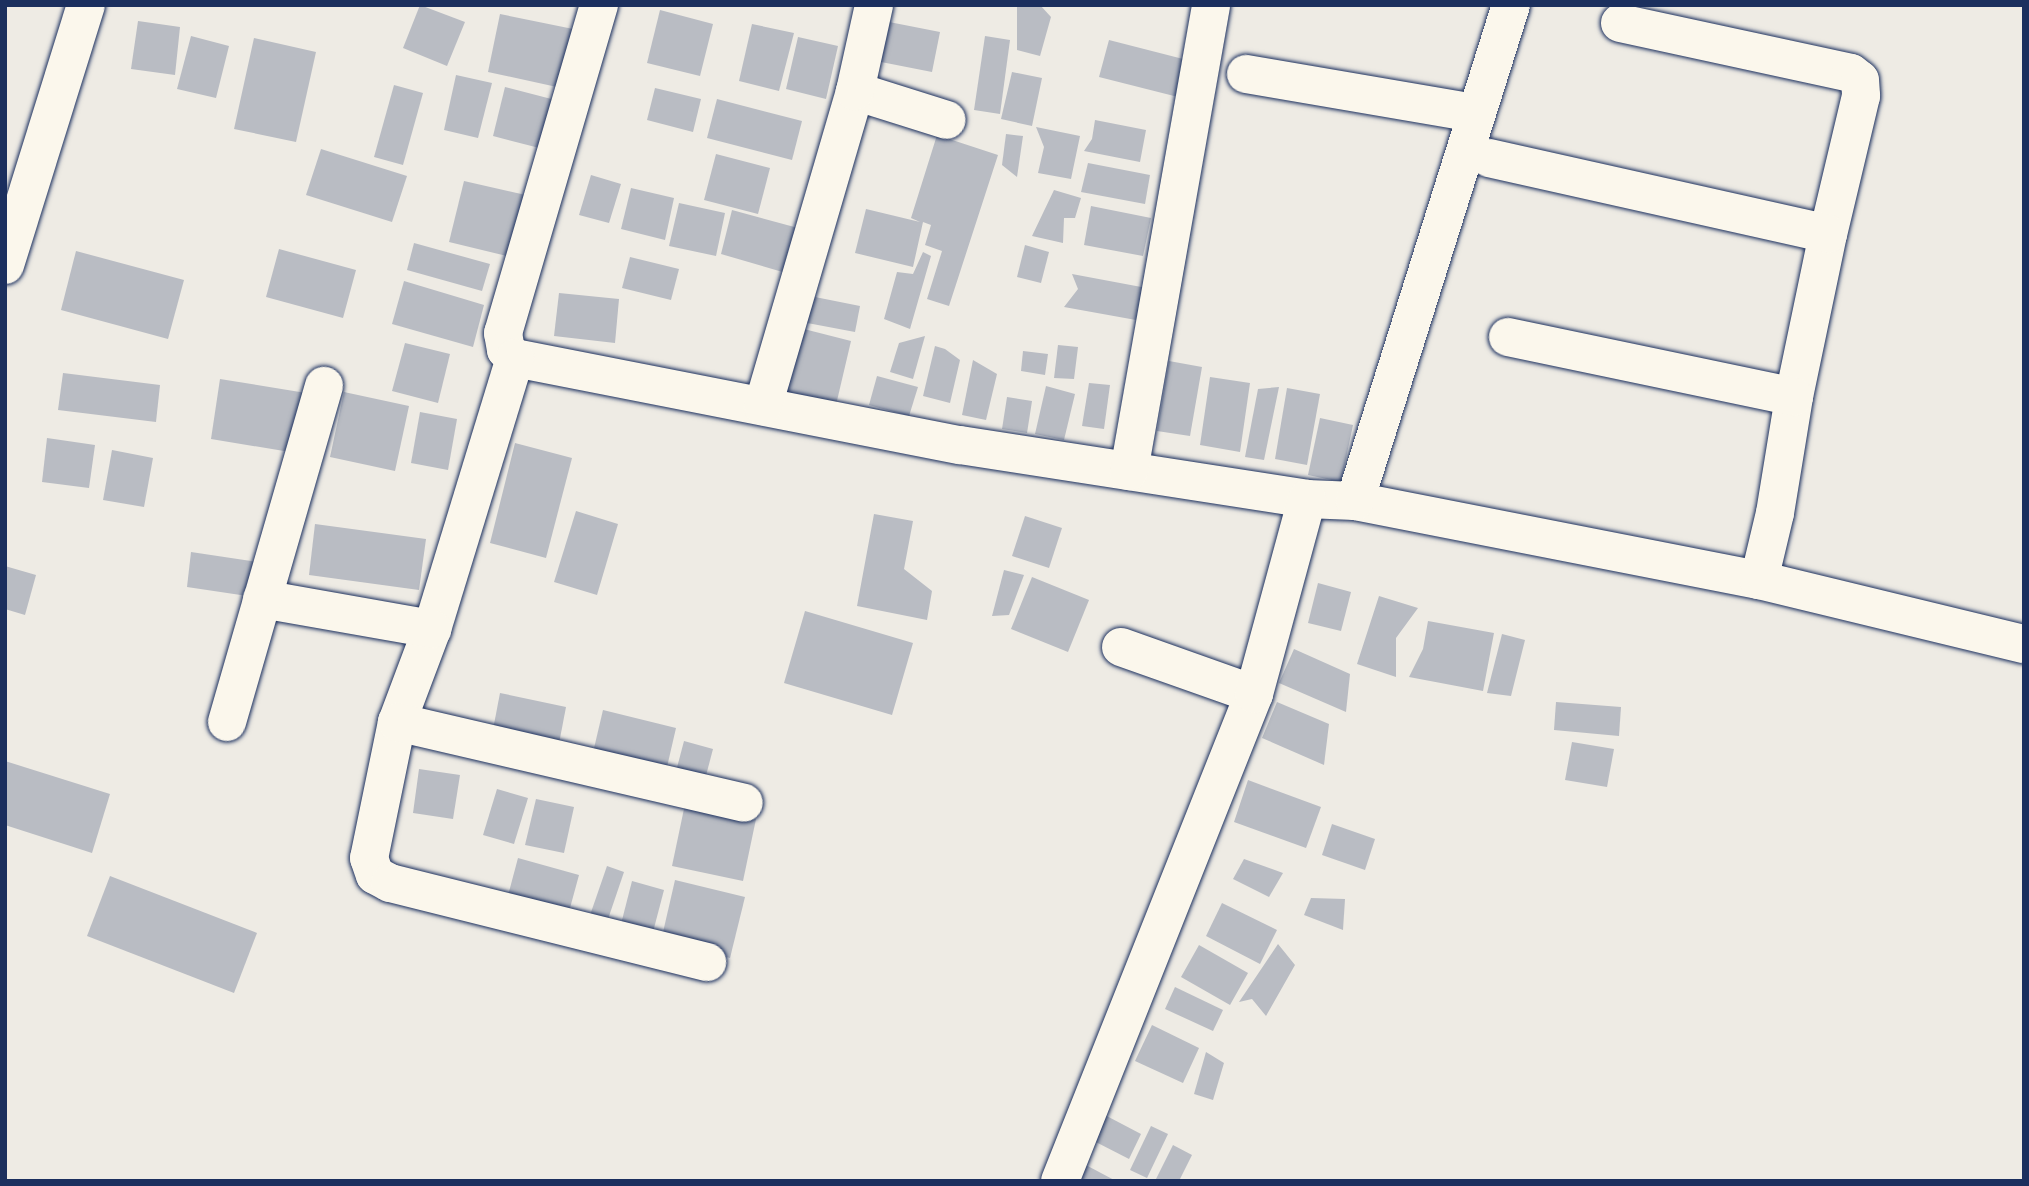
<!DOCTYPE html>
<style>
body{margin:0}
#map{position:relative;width:2029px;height:1186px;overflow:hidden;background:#eeebe4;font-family:Mynerve,sans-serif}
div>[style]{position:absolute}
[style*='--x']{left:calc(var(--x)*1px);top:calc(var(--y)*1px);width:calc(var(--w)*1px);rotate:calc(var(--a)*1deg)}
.building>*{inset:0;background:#b9bcc3}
.roads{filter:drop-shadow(0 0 2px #1b2f5e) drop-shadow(0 0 2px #1b2f5e)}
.minor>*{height:38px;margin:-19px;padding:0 19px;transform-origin:19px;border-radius:19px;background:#fbf7ec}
span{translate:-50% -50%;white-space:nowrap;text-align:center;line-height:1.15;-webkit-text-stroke:6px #fbf7ec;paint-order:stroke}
.frame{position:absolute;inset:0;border:7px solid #1b2f5e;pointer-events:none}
</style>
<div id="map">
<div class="building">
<div style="clip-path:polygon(420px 5px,465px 22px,447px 66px,403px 48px)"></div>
<div style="clip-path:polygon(1017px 5px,1040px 5px,1051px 17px,1040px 56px,1017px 50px)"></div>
<div style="clip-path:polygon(660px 10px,713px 24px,700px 76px,647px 63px)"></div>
<div style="clip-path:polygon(500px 14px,578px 30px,566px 89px,488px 72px)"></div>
<div style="clip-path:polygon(879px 20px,940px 32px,932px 72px,871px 60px)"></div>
<div style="clip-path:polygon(138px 21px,180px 27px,175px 75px,131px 69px)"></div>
<div style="clip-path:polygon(752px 24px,794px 33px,779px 91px,739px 81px)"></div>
<div style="clip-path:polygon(191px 36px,229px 46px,216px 98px,177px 89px)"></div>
<div style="clip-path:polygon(985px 36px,1010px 40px,1000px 114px,974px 110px)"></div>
<div style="clip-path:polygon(798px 37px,838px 46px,826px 99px,786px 89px)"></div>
<div style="clip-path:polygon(254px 38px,316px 52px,296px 142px,234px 129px)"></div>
<div style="clip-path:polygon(1109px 40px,1187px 60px,1178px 97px,1099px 77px)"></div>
<div style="clip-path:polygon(1012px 72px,1042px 78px,1032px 126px,1001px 119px)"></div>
<div style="clip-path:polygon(456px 75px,492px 83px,478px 138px,444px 130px)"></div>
<div style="clip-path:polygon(394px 85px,423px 93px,403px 165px,374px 157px)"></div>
<div style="clip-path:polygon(505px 87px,563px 102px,551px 151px,493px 136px)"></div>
<div style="clip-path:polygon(655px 88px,701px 99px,693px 132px,647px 120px)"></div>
<div style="clip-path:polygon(717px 99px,802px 121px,792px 160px,707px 138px)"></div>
<div style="clip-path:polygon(1095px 120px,1146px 130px,1140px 162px,1084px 151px,1092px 139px)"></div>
<div style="clip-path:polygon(1036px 127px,1080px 136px,1071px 179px,1038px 173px,1044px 147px)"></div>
<div style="clip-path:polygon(1006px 134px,1023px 136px,1017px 177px,1002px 165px)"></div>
<div style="clip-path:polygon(937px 135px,998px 155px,949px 306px,927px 299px,942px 251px,925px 245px,931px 225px,923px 222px,913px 267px,855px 253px,866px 209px,920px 222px,911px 218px)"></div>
<div style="clip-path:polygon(321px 149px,407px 176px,392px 222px,306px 195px)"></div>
<div style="clip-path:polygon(716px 154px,770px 168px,758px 214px,704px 200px)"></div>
<div style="clip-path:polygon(1088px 163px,1150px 175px,1145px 204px,1081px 192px)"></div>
<div style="clip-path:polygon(591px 175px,621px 184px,609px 223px,579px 215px)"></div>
<div style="clip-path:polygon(464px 181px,530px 196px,515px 258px,449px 242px)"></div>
<div style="clip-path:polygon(631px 188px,674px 198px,665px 240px,621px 229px)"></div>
<div style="clip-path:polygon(1054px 190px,1081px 198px,1075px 218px,1064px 218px,1063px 243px,1032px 236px)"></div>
<div style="clip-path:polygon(679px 203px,725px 213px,716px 256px,669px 246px)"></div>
<div style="clip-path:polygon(1091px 206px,1151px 218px,1143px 256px,1084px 245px)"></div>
<div style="clip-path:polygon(732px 210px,798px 228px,786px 273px,721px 254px)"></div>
<div style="clip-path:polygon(414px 243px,490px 264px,482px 291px,407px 270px)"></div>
<div style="clip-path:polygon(1025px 245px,1049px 252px,1041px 283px,1017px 277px)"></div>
<div style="clip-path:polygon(279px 249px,356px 270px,343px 318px,266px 297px)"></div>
<div style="clip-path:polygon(76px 251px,184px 280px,168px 339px,61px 310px)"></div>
<div style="clip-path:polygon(923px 252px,931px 256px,910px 329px,884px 319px,897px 272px,913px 274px)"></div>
<div style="clip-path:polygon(630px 257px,679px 269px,671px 300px,622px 288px)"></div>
<div style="clip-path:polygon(1072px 274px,1152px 289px,1147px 322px,1064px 307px,1078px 289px)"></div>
<div style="clip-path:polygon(404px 281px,484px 305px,473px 347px,392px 324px)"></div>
<div style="clip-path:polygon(559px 293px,619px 299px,615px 343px,554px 336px)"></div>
<div style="clip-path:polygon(815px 297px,860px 306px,855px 332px,802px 322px)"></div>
<div style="clip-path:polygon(800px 328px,851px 341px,836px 405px,784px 392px)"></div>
<div style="clip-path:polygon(925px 336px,913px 379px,890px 372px,899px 343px)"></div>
<div style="clip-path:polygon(405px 343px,450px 354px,438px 403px,392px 391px)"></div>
<div style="clip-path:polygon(1058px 345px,1078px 347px,1074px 379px,1054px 378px)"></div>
<div style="clip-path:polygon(935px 346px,945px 349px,960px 360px,950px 403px,923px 396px)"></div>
<div style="clip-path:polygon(1023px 351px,1048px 354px,1045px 375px,1021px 371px)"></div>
<div style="clip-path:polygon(973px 360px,997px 374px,986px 420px,962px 415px)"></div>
<div style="clip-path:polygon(1169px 361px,1202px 367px,1190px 436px,1157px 431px)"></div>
<div style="clip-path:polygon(63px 373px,160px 385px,156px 422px,58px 410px)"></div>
<div style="clip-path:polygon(877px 376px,918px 387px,909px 416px,869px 405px)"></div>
<div style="clip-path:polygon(1210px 377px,1250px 383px,1240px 452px,1200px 445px)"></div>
<div style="clip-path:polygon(220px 379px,306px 393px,296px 453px,211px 439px)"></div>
<div style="clip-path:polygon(1089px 383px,1110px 385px,1104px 429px,1082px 426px)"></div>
<div style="clip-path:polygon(1046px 386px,1075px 394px,1064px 440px,1035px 434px)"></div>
<div style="clip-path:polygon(1279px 387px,1264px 460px,1245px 457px,1258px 389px)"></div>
<div style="clip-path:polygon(1287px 388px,1320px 394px,1307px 465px,1275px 459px)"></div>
<div style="clip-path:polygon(344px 392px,409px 406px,395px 471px,330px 457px)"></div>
<div style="clip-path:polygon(1007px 397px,1032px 401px,1027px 433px,1002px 429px)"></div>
<div style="clip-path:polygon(420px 412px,457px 419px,448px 470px,411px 463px)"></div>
<div style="clip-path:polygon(1320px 418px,1353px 425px,1341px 482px,1308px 475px)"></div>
<div style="clip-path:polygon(47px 438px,95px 445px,89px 488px,42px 482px)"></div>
<div style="clip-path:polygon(515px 443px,572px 458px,546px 558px,490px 543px)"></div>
<div style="clip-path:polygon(112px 450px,153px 458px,144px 507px,103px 500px)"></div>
<div style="clip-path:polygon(576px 511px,618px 524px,597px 595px,554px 582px)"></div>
<div style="clip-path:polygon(874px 514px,913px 521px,904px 569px,932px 591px,927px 620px,857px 606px)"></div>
<div style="clip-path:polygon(1025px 516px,1062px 528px,1049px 568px,1012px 556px)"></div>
<div style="clip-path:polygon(315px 524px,426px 539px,419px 590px,309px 575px)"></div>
<div style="clip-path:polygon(191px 552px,258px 562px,254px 597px,187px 587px)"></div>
<div style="clip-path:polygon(5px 566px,36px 575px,25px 615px,5px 609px)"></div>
<div style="clip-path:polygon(1004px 570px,1024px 575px,1009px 615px,992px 616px)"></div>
<div style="clip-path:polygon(1032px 577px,1089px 600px,1068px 652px,1011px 629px)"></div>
<div style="clip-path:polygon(1318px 583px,1351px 592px,1341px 631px,1308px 623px)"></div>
<div style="clip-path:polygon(1379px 596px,1418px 608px,1396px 638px,1396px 677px,1357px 664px)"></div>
<div style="clip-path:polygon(805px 611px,913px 643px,892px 715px,784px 683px)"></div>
<div style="clip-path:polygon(1428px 621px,1494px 633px,1483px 691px,1409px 677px,1423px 649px)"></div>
<div style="clip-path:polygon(1502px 634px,1525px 640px,1511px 696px,1487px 693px)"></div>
<div style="clip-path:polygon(1294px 649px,1350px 674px,1346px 712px,1279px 683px)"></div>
<div style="clip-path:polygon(500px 693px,566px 707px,557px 754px,491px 740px)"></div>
<div style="clip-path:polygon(1277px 702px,1329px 724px,1324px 765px,1262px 738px)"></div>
<div style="clip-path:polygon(1556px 702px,1621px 707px,1619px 736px,1554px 730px)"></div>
<div style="clip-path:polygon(603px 710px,676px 728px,664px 780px,591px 761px)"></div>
<div style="clip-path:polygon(684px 741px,713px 749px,703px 787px,674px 779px)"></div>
<div style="clip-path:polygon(1572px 742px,1614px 749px,1607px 787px,1565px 780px)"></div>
<div style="clip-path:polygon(5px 761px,110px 794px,92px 853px,5px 825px)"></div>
<div style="clip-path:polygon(419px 769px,460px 775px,453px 819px,413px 813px)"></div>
<div style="clip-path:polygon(1248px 780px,1321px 807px,1306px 848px,1234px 822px)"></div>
<div style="clip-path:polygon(497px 789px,528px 798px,514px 844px,483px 835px)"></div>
<div style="clip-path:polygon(536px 799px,574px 807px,564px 853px,525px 845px)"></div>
<div style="clip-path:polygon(685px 804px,756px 819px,743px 881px,672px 866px)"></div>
<div style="clip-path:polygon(1332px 824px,1375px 839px,1365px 870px,1322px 855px)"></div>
<div style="clip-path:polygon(518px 858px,579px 875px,567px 919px,506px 903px)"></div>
<div style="clip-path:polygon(1244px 859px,1283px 873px,1269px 897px,1233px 879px)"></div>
<div style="clip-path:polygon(607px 866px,624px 872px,605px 928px,588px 921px)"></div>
<div style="clip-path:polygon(110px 876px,257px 933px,234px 993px,87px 936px)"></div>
<div style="clip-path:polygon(675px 880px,745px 897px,730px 958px,661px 941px)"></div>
<div style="clip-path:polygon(632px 881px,664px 890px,653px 932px,621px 924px)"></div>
<div style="clip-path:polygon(1311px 898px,1345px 899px,1343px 930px,1304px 915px)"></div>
<div style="clip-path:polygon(1222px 903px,1277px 930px,1260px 964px,1206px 936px)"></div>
<div style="clip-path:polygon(1278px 944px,1295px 965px,1266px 1016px,1252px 999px,1239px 1002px)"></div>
<div style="clip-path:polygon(1199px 945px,1248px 973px,1230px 1005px,1181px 977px)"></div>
<div style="clip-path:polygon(1175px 987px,1223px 1010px,1213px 1031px,1165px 1009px)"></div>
<div style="clip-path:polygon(1152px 1025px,1199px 1048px,1183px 1083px,1135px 1061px)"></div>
<div style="clip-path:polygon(1206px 1052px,1224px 1063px,1213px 1100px,1194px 1094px)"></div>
<div style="clip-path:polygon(1101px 1113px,1141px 1134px,1129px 1159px,1088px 1138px)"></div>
<div style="clip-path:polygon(1151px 1126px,1168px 1134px,1147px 1178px,1130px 1170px)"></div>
<div style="clip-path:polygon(1173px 1145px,1192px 1155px,1179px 1181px,1155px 1181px)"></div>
<div style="clip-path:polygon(1084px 1164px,1116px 1181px,1075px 1181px)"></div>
</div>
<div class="roads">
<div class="minor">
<div style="--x:599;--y:5;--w:342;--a:106.3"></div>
<div style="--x:503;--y:333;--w:17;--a:80"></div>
<div style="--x:506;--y:350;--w:12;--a:42"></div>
<div style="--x:515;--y:358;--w:453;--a:11.1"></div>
<div style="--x:960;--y:445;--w:351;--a:8.8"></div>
<div style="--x:1307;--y:499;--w:48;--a:2.4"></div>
<div style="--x:1355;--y:501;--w:412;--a:11.1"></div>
<div style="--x:1759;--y:580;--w:273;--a:13.6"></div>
<div style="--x:1620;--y:23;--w:236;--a:12.2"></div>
<div style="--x:1851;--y:73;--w:11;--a:38"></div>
<div style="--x:1860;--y:80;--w:16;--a:86"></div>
<div style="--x:1861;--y:96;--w:142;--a:103.4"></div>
<div style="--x:1828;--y:234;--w:167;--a:101.8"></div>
<div style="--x:1794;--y:397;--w:118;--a:99.3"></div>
<div style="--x:1775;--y:513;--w:69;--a:103.4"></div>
<div style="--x:1246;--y:74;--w:232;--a:9.7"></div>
<div style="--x:855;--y:91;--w:96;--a:17.5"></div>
<div style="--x:1489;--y:158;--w:347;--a:12.6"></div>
<div style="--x:5;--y:265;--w:272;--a:-72.7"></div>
<div style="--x:1508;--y:337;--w:292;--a:11.8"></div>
<div style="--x:515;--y:358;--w:283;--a:107"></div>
<div style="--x:432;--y:629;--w:99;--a:110.6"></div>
<div style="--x:397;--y:722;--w:139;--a:101.6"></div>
<div style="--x:369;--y:858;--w:18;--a:71"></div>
<div style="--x:375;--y:875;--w:17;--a:28"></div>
<div style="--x:390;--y:883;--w:327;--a:14"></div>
<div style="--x:763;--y:406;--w:328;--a:-73.7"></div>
<div style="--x:855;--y:91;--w:88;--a:-77.5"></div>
<div style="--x:1129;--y:471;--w:473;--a:-80"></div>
<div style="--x:1355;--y:501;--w:520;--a:-72.54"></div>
<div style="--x:262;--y:599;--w:173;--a:10"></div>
<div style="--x:1121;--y:647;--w:141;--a:19.5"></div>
<div style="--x:227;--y:722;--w:350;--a:-73.9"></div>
<div style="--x:397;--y:722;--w:356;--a:13.1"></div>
<div style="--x:1060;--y:1181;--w:524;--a:-68.28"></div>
<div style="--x:1254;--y:694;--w:202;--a:-74.8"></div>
</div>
</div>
<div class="frame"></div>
</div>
